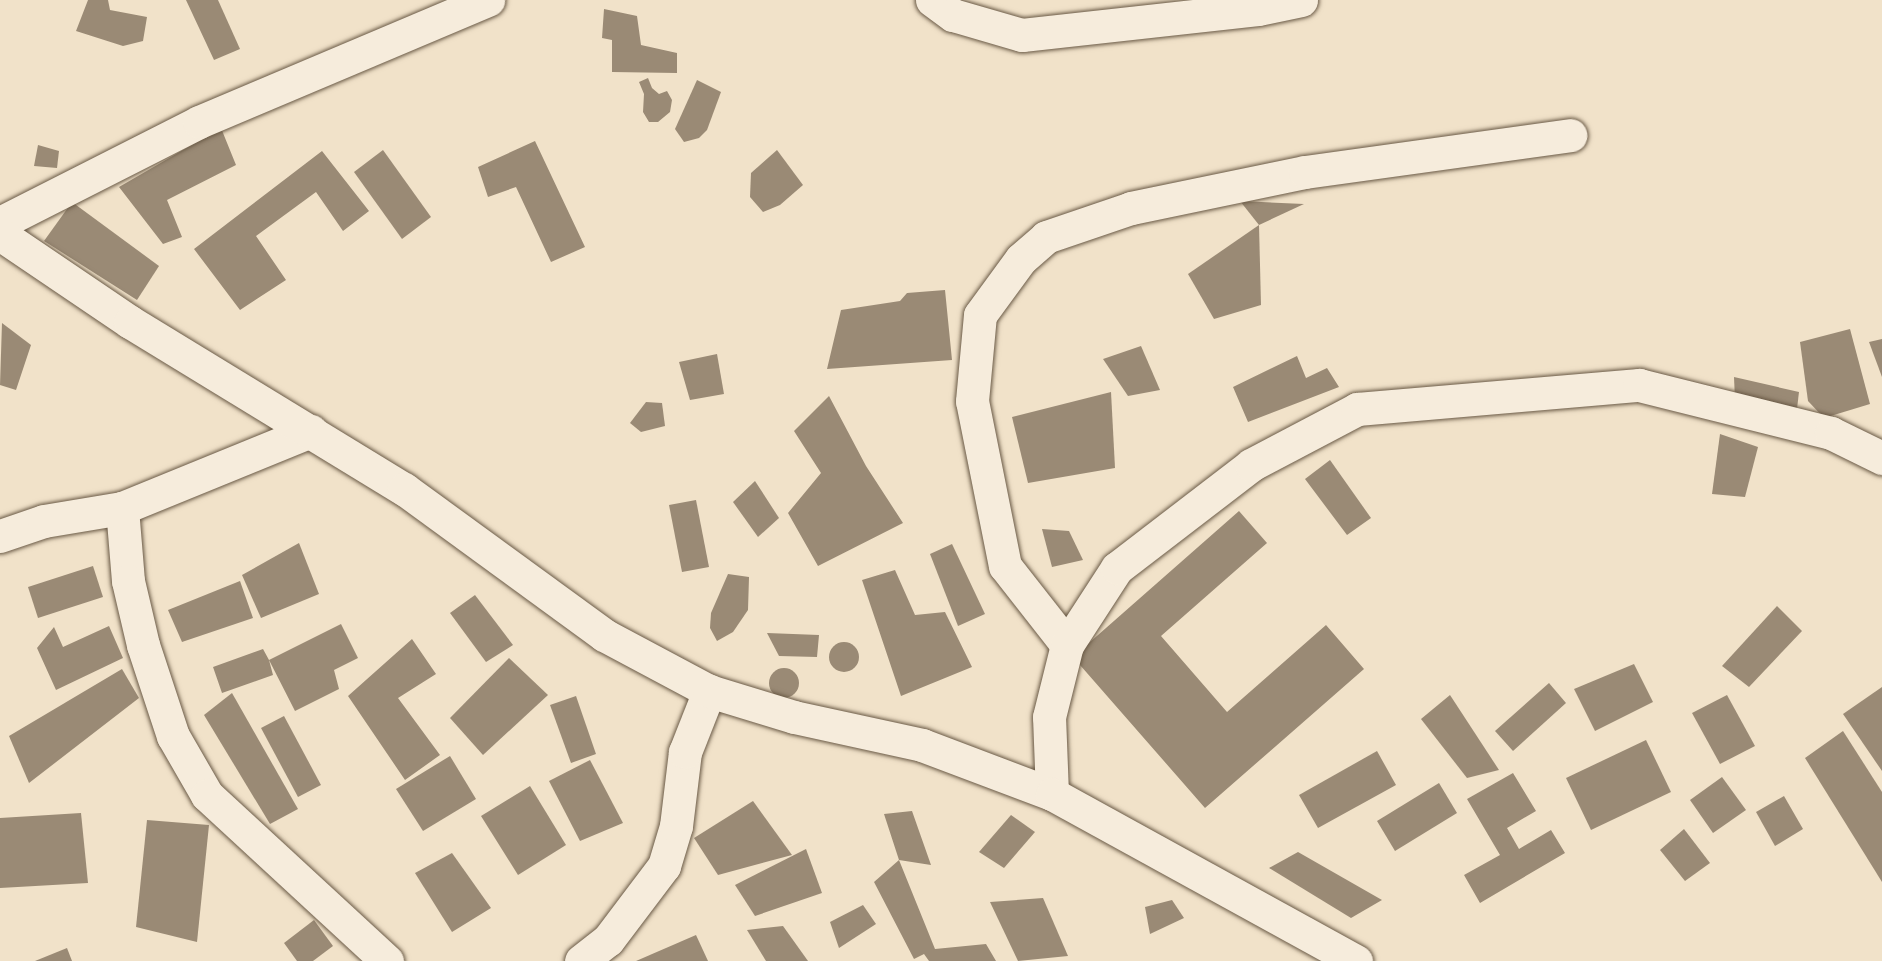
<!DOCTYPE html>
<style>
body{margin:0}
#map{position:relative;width:1882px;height:961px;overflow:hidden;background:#f1e2c9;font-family:Cardo,serif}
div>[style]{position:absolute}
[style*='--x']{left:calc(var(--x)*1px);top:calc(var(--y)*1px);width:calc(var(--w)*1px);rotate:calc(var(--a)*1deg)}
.building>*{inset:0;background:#9a8a75}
.round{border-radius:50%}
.roads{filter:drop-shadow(0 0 2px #695945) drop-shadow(0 0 2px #695945)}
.minor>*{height:33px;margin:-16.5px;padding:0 16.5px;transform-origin:16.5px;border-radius:16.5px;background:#f6ecdc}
.tertiary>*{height:33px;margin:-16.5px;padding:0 16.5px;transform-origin:16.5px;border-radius:16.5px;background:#f6ecdc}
span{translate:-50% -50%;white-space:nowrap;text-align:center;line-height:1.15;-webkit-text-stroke:6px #f6ecdc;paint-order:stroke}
</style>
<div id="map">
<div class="building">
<div style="clip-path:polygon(88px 0,108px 0,110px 10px,147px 17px,143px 41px,123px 46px,76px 31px)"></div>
<div style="clip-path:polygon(186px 0,218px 0,240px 49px,214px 60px)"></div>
<div style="clip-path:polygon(604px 9px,637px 16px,641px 45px,677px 53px,677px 73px,612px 72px,612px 40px,602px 38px)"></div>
<div style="clip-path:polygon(648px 78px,652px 88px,659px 94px,667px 91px,672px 100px,670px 112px,658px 122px,649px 122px,643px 112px,644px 94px,639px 82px)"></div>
<div style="clip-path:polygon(697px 80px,721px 92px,707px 130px,699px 138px,684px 142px,675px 129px)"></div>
<div style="clip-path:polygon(221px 128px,236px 165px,167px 200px,182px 237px,163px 244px,119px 187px)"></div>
<div style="clip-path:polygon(535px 141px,585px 247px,551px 262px,516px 187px,488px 197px,478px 167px)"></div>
<div style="clip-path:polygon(38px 145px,59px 151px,57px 168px,34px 166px)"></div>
<div style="clip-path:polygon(383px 150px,431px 217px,402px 239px,354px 172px)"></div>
<div style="clip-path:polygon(777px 150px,803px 185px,780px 205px,763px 212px,750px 197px,751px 173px)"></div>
<div style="clip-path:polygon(322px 151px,369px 211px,343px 231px,316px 192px,256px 236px,286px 280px,240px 310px,194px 249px)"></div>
<div style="clip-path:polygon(1240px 201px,1304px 204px,1259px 225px)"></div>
<div style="clip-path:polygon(72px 202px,159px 266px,137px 300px,44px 241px)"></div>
<div style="clip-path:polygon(1259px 225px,1261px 305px,1214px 319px,1188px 274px)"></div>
<div style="clip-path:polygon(945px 290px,952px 360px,827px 369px,841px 310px,900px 301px,907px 293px)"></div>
<div style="clip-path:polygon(2px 323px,31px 345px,16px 390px,0 385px)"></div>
<div style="clip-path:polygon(1850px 329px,1870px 404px,1824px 418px,1808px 401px,1800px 342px)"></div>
<div style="clip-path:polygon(1882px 339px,1882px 377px,1869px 342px)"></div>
<div style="clip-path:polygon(1141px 346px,1160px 390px,1128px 396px,1103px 359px)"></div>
<div style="clip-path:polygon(717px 354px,724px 394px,690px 400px,679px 362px)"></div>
<div style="clip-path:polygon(1297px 356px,1306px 378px,1327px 368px,1339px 387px,1248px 422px,1233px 387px)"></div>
<div style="clip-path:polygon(1734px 377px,1799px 392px,1796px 417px,1735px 400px)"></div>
<div style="clip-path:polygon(1111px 392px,1115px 468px,1028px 483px,1012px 417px)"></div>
<div style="clip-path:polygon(829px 396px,866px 466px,903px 523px,818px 566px,788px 513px,821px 473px,794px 431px)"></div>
<div style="clip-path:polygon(646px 402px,662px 403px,665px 426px,641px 432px,630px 423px)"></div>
<div style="clip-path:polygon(1720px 434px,1758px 447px,1745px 497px,1712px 494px)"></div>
<div style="clip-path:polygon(1330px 460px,1371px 518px,1347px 535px,1305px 479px)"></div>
<div style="clip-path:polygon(755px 481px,779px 518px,758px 537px,733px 502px)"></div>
<div style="clip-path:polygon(696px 500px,709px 567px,682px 572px,669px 505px)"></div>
<div style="clip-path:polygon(1239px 511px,1267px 543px,1161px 636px,1227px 712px,1326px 625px,1364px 669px,1205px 808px,1073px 657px)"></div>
<div style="clip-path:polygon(1042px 529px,1069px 531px,1083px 560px,1052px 567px)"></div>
<div style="clip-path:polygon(299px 543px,319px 594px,261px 618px,242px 575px)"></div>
<div style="clip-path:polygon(952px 544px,985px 614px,958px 626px,930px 554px)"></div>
<div style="clip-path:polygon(93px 566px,103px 597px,38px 618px,28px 587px)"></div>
<div style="clip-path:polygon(895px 570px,915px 615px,945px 612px,972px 667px,901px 696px,862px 580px)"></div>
<div style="clip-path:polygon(728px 574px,749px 577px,748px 610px,733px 632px,717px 641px,710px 628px,711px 613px)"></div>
<div style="clip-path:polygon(240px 581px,253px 618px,182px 642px,168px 610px)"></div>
<div style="clip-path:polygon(475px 595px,513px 645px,486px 662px,450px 613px)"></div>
<div style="clip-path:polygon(1777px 606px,1802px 631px,1749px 687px,1722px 666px)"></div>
<div style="clip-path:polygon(341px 624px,358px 658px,334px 670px,339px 689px,295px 711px,269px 660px,273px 675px,222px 693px,213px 667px,263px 649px,269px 660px)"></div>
<div style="clip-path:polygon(109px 626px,123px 658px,56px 690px,37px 648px,54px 627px,63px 647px)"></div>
<div style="clip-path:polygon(767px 633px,819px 635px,817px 657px,779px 656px)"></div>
<div style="clip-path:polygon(412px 639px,436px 674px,398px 698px,440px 755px,405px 780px,348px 696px)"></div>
<div class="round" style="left:829px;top:642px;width:30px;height:30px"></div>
<div style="clip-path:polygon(509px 658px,548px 695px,483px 755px,450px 718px)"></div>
<div style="clip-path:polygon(1634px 664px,1653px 702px,1595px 731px,1574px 689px)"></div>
<div class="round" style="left:769px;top:668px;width:30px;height:30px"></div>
<div style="clip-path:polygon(122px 669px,139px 698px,29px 783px,9px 736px)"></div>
<div style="clip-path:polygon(1549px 683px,1566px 703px,1513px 751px,1495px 731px)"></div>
<div style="clip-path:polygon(1882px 687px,1882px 771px,1843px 714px)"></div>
<div style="clip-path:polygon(232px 693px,298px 809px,270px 824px,204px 715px)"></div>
<div style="clip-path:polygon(1450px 695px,1499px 770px,1467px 778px,1421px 719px)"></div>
<div style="clip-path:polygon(1727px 695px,1755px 746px,1720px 764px,1692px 713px)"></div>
<div style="clip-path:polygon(576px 696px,596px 754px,571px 763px,550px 705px)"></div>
<div style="clip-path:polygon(284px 716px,321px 785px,298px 797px,261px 728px)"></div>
<div style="clip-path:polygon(1843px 731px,1882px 792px,1882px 882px,1805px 758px)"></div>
<div style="clip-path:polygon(1646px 740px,1671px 792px,1591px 830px,1566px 778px)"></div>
<div style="clip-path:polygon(1377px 751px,1396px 785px,1318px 828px,1299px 795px)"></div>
<div style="clip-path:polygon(450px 756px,476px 799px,423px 831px,396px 789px)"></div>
<div style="clip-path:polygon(590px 760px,623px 823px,580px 841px,549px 781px)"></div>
<div style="clip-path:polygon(1513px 773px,1536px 811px,1507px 828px,1519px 849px,1551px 830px,1565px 853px,1480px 903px,1464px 875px,1500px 855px,1467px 799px)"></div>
<div style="clip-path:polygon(1722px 777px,1746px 810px,1713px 833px,1690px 800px)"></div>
<div style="clip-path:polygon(1439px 783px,1457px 813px,1395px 851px,1377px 821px)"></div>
<div style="clip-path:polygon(530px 786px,566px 845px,518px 875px,481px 816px)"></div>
<div style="clip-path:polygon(1784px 796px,1803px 829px,1775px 846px,1756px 812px)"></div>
<div style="clip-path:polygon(753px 801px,792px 855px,718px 875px,694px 838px)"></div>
<div style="clip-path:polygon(912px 811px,931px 865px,899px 860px,935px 949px,986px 944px,996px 961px,929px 961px,924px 954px,914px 959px,874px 882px,899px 860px,884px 814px)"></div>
<div style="clip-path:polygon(81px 813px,88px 883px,0 888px,0 818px)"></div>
<div style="clip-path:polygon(1011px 815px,1035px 832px,1004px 868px,979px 852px)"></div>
<div style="clip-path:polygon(147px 820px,209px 825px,197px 942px,136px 927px)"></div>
<div style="clip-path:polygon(1684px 829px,1710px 863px,1685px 881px,1660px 850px)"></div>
<div style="clip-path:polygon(806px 849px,822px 893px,755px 916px,735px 885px)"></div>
<div style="clip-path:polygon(1298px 852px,1382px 900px,1351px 918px,1269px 868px)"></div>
<div style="clip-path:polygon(452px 853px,491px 908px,452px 932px,415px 873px)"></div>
<div style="clip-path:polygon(1043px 898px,1068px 956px,1018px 961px,990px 902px)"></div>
<div style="clip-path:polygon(1172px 900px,1184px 918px,1150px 934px,1145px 907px)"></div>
<div style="clip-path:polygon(863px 905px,876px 924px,839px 948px,830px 922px)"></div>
<div style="clip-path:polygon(314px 920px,333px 946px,313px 961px,297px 961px,284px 943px)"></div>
<div style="clip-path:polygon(783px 926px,808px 961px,766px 961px,747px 930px)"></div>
<div style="clip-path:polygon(696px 935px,708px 961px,636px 961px)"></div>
<div style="clip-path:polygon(67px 948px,72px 961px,35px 961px)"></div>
</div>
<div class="roads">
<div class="minor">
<div style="--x:932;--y:0;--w:26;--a:36"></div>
<div style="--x:953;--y:15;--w:72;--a:16.2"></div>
<div style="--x:1022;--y:35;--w:237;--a:-6.3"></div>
<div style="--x:1258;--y:9;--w:44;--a:-11.8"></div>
<div style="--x:0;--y:223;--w:223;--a:-26.9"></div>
<div style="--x:199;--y:122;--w:314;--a:-22.9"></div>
<div style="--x:311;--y:431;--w:204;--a:157.8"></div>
<div style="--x:122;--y:508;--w:73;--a:85.3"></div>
<div style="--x:128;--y:581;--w:66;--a:76.8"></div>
<div style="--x:143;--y:645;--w:96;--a:71.8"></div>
<div style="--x:173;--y:736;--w:68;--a:60"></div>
<div style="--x:207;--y:795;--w:245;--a:42.7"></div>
<div style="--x:0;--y:536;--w:46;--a:-18.8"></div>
<div style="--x:44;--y:521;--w:79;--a:-9.5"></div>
<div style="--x:1067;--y:645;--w:100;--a:-128.1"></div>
<div style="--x:1005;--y:566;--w:168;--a:-101.3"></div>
<div style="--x:972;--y:401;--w:86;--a:-84.7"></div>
<div style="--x:980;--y:315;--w:69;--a:-53.8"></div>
<div style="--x:1021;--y:259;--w:33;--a:-41"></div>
<div style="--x:1046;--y:237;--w:90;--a:-18.8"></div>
<div style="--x:1131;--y:208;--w:178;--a:-11.7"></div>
<div style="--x:1305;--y:172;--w:268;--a:-7.9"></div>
<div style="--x:1052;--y:794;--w:77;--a:-92.2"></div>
<div style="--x:1049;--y:717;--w:74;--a:-76"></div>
<div style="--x:1067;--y:645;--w:92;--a:-57"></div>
<div style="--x:1117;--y:568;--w:169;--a:-37.5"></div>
<div style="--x:1251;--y:465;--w:120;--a:-27.8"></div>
<div style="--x:1357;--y:409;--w:283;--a:-4.9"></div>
<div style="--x:1639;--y:385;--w:198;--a:14"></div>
<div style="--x:1831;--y:433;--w:57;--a:26.1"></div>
<div style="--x:581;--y:961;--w:34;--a:-38"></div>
<div style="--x:608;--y:940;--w:93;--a:-52.9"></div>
<div style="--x:664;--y:866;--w:42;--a:-73.3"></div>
<div style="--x:676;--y:826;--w:75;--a:-83.1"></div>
<div style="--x:685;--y:752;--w:66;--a:-68.5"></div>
</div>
<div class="tertiary">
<div style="--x:0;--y:234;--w:157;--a:34.1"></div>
<div style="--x:130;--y:322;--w:321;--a:31.4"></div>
<div style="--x:404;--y:489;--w:248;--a:36.1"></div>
<div style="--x:604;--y:635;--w:119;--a:28.1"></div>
<div style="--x:709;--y:691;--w:89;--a:17"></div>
<div style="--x:794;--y:717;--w:131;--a:12.3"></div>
<div style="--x:922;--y:745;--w:139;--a:20.7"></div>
<div style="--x:1052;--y:794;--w:347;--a:28.8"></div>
</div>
</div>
</div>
